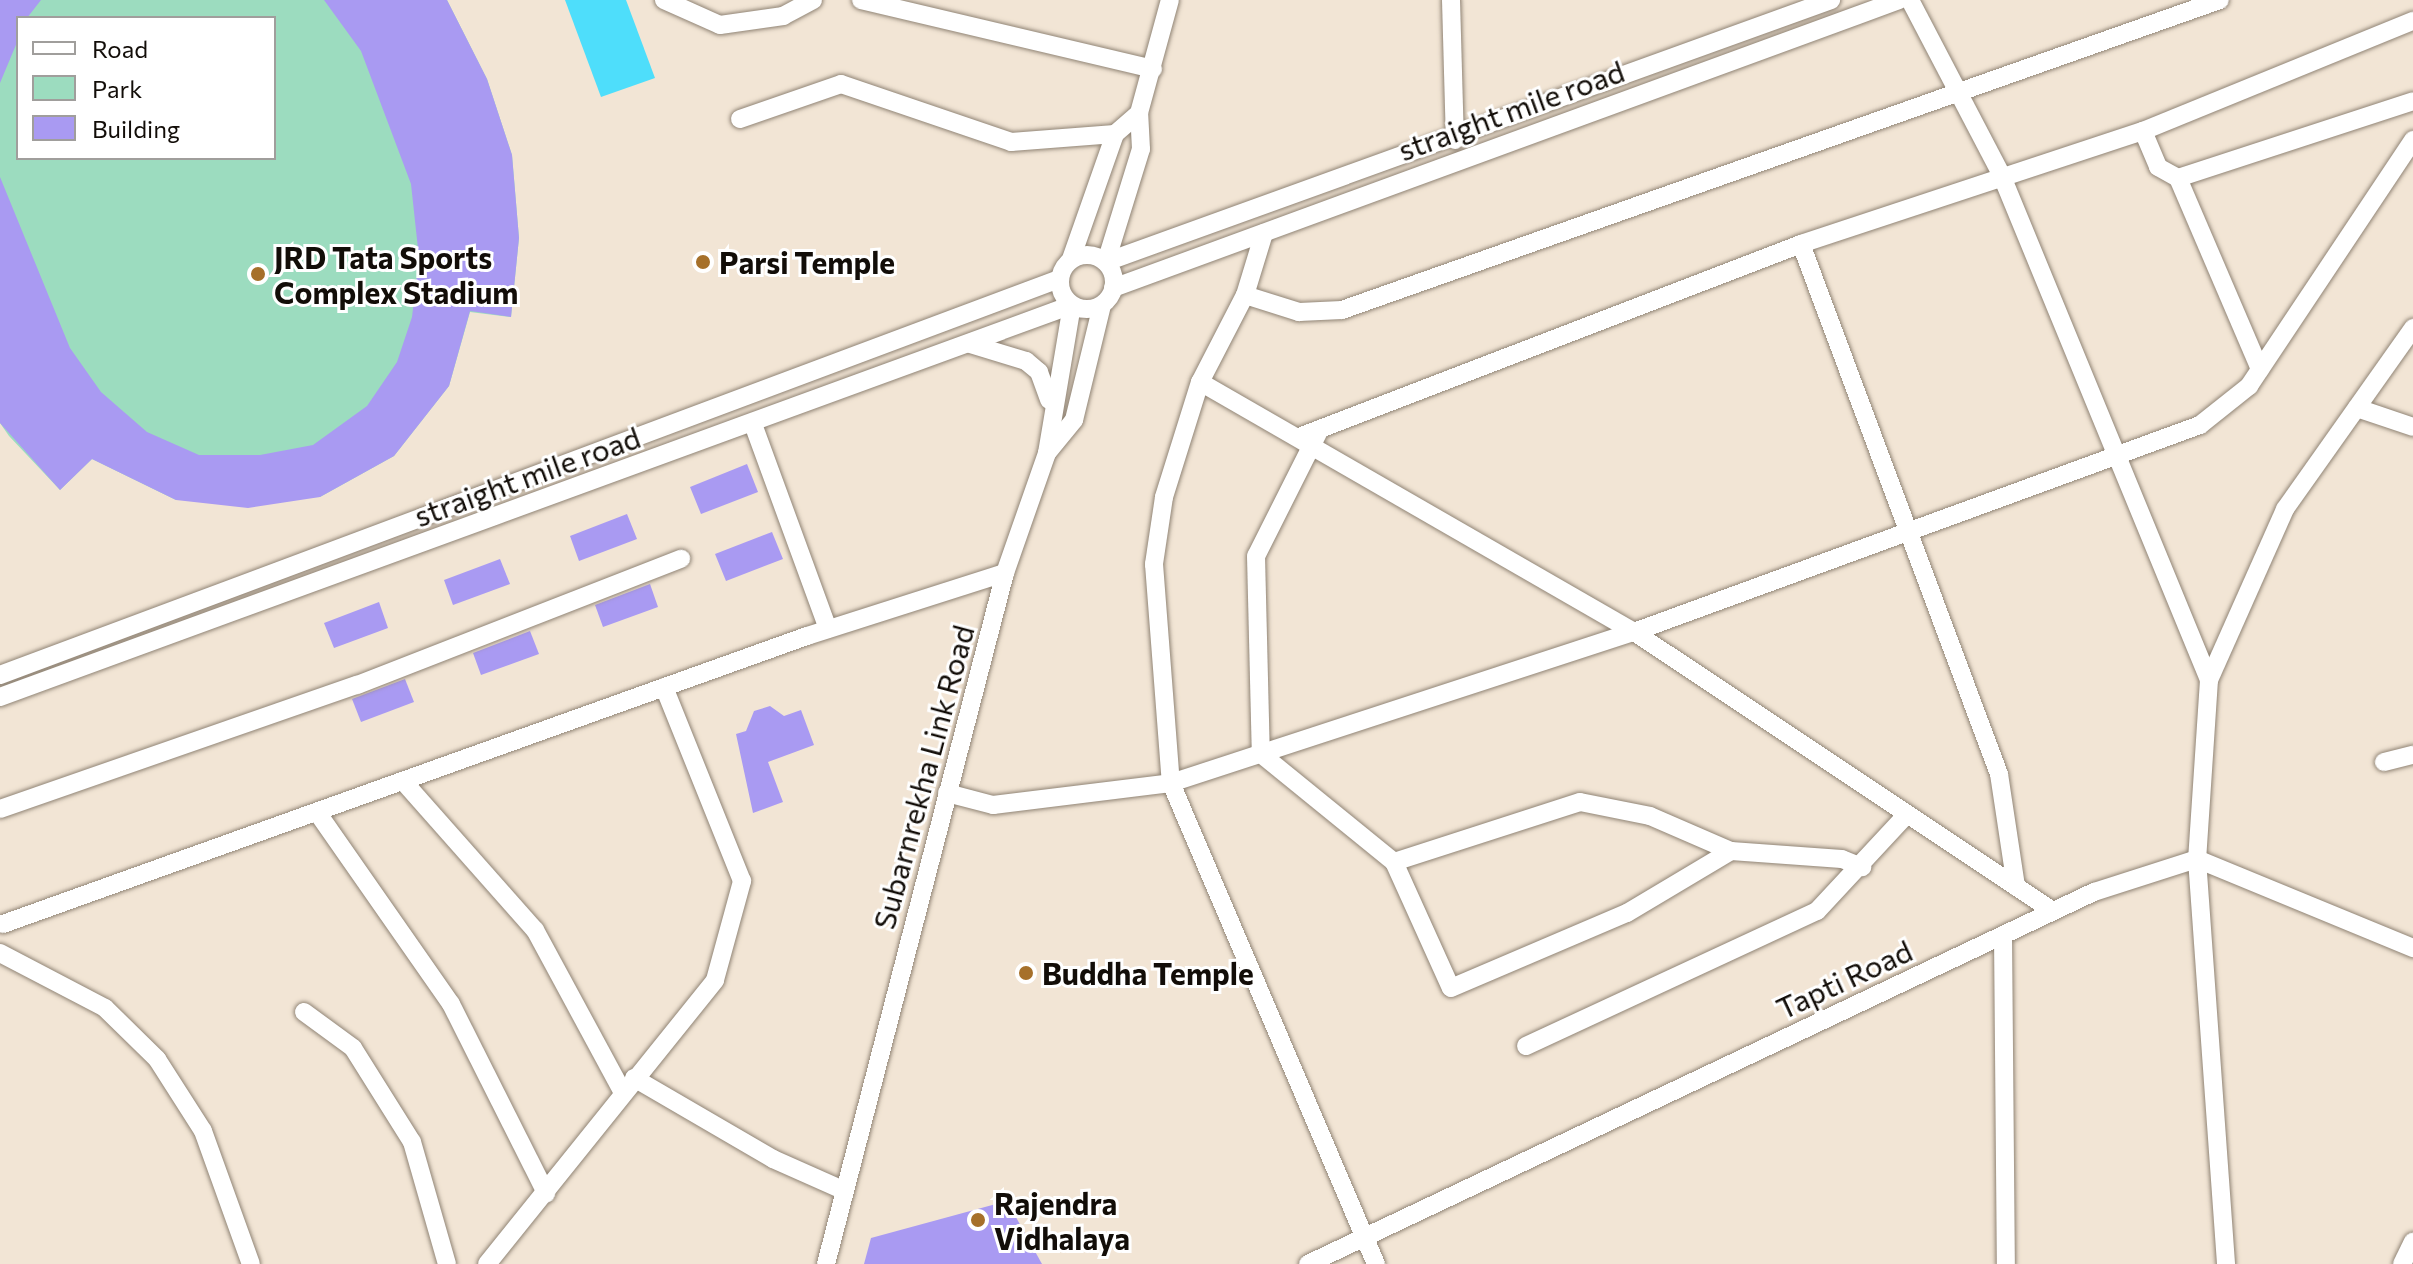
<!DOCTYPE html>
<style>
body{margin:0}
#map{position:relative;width:2413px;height:1264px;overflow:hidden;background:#f2e5d5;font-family:Commissioner,sans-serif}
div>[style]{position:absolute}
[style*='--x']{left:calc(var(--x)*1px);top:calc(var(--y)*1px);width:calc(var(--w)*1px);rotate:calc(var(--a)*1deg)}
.green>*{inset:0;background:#9cdcbf}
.water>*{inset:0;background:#4edefb}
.building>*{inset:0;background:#a99af2}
.roads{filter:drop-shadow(0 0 2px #908475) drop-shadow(0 0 2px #908475)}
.minor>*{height:18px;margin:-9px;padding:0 9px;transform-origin:9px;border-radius:9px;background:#fff}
.minor>.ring{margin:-9px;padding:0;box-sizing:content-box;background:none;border:18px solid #fff;border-radius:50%}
.dots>*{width:22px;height:22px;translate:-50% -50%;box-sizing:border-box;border:4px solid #fff;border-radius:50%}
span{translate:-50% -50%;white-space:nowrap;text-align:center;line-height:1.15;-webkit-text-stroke:6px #fff;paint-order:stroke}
.street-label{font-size:30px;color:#120d08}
.poi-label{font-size:30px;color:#120d08;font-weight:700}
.left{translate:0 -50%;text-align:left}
.legend{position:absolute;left:16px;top:16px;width:260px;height:144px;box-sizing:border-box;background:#fff;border:2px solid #a09e9c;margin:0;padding:10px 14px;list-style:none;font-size:24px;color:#120d08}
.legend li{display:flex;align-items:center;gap:16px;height:40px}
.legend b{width:40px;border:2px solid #a09e9c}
</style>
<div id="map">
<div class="green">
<div style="clip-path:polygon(evenodd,0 0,447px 0,487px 79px,512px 155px,519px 238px,511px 317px,470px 312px,449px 386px,394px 456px,320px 497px,176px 500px,92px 459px,60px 490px,9px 436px,0 423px,0 0,18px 18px,274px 18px,274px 158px,18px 158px,18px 18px)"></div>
</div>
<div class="water">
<div style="clip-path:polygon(565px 0,626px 0,655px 78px,601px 97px)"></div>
</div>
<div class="building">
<div style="clip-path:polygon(0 0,41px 0,27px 18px,18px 18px,18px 40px,0 83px)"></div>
<div style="clip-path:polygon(324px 0,447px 0,487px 79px,512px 155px,519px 238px,511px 317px,470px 311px,449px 386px,394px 456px,320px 497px,248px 508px,176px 500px,92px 459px,60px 490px,0 423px,0 177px,70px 348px,101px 392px,147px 432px,199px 455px,260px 455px,313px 445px,367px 406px,397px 362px,412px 317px,419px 258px,411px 184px,361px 51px)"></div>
<div style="clip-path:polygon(747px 464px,758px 492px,701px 514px,690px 487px)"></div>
<div style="clip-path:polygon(627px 514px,637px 539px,579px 561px,570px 536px)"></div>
<div style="clip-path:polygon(772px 532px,783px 559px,726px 581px,715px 554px)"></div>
<div style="clip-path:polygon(500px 559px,510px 584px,453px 605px,444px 580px)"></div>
<div style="clip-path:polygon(650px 584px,658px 607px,603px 627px,595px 605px)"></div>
<div style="clip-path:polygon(379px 602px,388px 628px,334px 648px,324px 623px)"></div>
<div style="clip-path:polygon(530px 631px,539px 654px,481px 675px,473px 653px)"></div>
<div style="clip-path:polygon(405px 679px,414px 702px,361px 722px,352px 699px)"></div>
<div style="clip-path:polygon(770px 706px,784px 716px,801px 710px,814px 745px,768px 762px,783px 802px,753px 813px,736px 734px,746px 731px,754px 711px)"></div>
<div style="clip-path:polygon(1007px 1201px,1042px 1264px,864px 1264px,871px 1238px)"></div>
</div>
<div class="roads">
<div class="minor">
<div style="--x:664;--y:0;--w:61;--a:24.1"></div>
<div style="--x:720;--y:25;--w:64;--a:-8.1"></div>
<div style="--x:783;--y:16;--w:34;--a:-28"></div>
<div style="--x:861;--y:0;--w:300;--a:13.3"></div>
<div style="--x:1451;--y:0;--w:140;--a:88.4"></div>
<div style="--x:1910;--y:0;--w:196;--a:62.4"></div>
<div style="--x:2001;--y:174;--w:547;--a:67.65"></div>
<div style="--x:2209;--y:680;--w:179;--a:93.8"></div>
<div style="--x:2197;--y:859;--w:406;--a:85.9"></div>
<div style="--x:740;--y:119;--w:107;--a:-19.1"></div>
<div style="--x:841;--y:84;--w:180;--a:18.8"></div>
<div style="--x:1011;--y:142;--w:104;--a:-4.4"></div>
<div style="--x:2143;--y:131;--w:39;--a:67"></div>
<div style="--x:2158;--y:167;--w:23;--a:29"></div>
<div style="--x:2178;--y:178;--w:247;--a:-18.1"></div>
<div style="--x:2178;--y:178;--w:208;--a:66.8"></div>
<div style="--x:1264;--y:233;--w:65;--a:107"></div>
<div style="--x:1245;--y:295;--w:98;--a:117.3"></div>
<div style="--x:1200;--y:382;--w:121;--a:107.4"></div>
<div style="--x:1164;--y:497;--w:68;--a:98.5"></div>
<div style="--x:1154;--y:564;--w:220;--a:85.6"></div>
<div style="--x:1171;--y:783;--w:523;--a:66.92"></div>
<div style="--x:1801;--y:244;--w:566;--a:69.52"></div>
<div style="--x:1999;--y:774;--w:114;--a:81.4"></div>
<div class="ring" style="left:1060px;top:255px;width:36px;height:36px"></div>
<div style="--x:1071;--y:259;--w:133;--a:-70.6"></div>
<div style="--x:1115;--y:134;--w:32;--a:-41"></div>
<div style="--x:1139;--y:113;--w:117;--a:-74.7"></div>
<div style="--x:1106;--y:262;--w:771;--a:-19.87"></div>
<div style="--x:1106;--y:262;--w:118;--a:-72.8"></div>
<div style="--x:1141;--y:149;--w:36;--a:-93"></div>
<div style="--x:1113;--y:288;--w:837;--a:-20.12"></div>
<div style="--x:1245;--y:295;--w:57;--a:17.5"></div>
<div style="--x:1299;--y:312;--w:43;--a:-2.7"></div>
<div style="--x:1342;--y:310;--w:931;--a:-19.45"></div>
<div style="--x:970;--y:344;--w:59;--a:16.9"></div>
<div style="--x:1026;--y:361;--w:17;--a:40"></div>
<div style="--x:1039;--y:372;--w:30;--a:70"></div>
<div style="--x:1200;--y:382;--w:501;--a:29.94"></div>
<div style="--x:1634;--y:632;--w:503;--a:33.66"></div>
<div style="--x:2357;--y:408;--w:59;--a:18.7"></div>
<div style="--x:753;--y:424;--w:218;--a:69.9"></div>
<div style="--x:1320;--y:429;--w:142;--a:116.7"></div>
<div style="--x:1256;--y:556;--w:198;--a:88.6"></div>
<div style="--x:1261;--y:754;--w:171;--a:39.1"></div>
<div style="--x:1394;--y:862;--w:138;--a:65.7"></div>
<div style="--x:1451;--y:988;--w:191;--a:-23.1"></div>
<div style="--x:1627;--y:913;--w:121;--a:-30.8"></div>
<div style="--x:1731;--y:851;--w:111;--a:4.1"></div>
<div style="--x:1842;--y:859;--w:22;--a:22"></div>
<div style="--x:1299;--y:437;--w:538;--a:-21.03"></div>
<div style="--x:1801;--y:244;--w:360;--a:-18.3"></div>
<div style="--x:2143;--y:131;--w:292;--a:-22.2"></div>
<div style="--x:1047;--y:453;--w:43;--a:-50.7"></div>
<div style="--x:1074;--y:420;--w:118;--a:-76.3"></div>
<div style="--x:0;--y:675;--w:1131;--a:-20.5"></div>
<div style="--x:2209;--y:680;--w:187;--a:-66"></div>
<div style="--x:2285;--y:509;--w:222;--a:-54.7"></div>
<div style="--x:0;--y:697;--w:1141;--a:-20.09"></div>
<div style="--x:2384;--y:762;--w:30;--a:-14"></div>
<div style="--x:403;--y:781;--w:199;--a:48.5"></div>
<div style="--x:535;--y:930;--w:185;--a:61.6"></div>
<div style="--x:947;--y:793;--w:48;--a:14.6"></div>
<div style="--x:993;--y:805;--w:179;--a:-7"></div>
<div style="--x:1171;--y:783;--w:487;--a:-18.1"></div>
<div style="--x:1634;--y:632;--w:603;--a:-20.09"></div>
<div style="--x:2200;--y:425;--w:63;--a:-38.5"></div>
<div style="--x:2249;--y:386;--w:296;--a:-56.3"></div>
<div style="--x:0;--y:809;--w:378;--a:-19.2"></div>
<div style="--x:357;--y:685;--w:348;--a:-21.3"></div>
<div style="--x:317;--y:812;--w:234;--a:55.1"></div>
<div style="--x:451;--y:1004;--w:212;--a:63.3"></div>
<div style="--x:1394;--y:862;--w:195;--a:-17.9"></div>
<div style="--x:1580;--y:802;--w:71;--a:11.3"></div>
<div style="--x:1650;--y:816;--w:88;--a:23.4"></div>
<div style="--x:3;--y:924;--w:854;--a:-19.71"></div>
<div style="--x:807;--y:636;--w:208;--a:-17.7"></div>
<div style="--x:2003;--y:935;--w:329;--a:89.5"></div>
<div style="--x:0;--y:953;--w:119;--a:27.6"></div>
<div style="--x:105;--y:1008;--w:73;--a:44.4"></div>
<div style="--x:157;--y:1059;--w:85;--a:57.4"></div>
<div style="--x:203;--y:1131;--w:141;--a:70.2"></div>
<div style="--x:304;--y:1012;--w:61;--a:36.3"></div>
<div style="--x:353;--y:1048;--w:111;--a:57.9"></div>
<div style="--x:412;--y:1142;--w:127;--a:74"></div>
<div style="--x:1526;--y:1046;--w:321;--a:-24.9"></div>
<div style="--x:1817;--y:911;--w:132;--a:-47.1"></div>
<div style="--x:634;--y:1078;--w:161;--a:30.2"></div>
<div style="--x:773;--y:1159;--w:77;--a:23.9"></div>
<div style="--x:487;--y:1264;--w:364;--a:-51.2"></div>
<div style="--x:715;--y:980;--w:103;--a:-74.7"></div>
<div style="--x:742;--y:881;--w:209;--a:-111.9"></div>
<div style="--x:826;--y:1264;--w:714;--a:-75.48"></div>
<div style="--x:1005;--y:573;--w:127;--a:-70.7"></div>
<div style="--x:1047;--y:453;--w:150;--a:-80.4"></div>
<div style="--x:1308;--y:1264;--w:870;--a:-25.33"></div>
<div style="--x:2094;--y:892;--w:108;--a:-17.8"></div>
<div style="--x:2197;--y:859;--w:234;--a:22.4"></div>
<div style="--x:2402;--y:1264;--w:25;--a:-64"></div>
</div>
</div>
<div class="dots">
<div style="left:703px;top:262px;background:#a6702a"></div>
<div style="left:258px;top:274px;background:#a6702a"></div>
<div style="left:1026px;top:973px;background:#a6702a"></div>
<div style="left:978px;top:1220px;background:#a6702a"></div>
</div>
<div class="street-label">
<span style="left:1511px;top:110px;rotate:-20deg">straight mile road</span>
<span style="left:527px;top:476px;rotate:-20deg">straight mile road</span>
<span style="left:923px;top:777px;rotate:-75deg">Subarnrekha Link Road</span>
<span style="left:1844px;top:979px;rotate:-25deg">Tapti Road</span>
</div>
<div class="poi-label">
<span class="left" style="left:274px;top:274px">JRD Tata Sports<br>Complex Stadium</span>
<span class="left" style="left:719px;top:262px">Parsi Temple</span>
<span class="left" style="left:1042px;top:973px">Buddha Temple</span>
<span class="left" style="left:994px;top:1220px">Rajendra<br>Vidhalaya</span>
</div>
<ul class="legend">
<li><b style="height:10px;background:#fff"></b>Road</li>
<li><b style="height:22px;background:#9cdcbf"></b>Park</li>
<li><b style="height:22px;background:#a99af2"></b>Building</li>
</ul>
</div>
